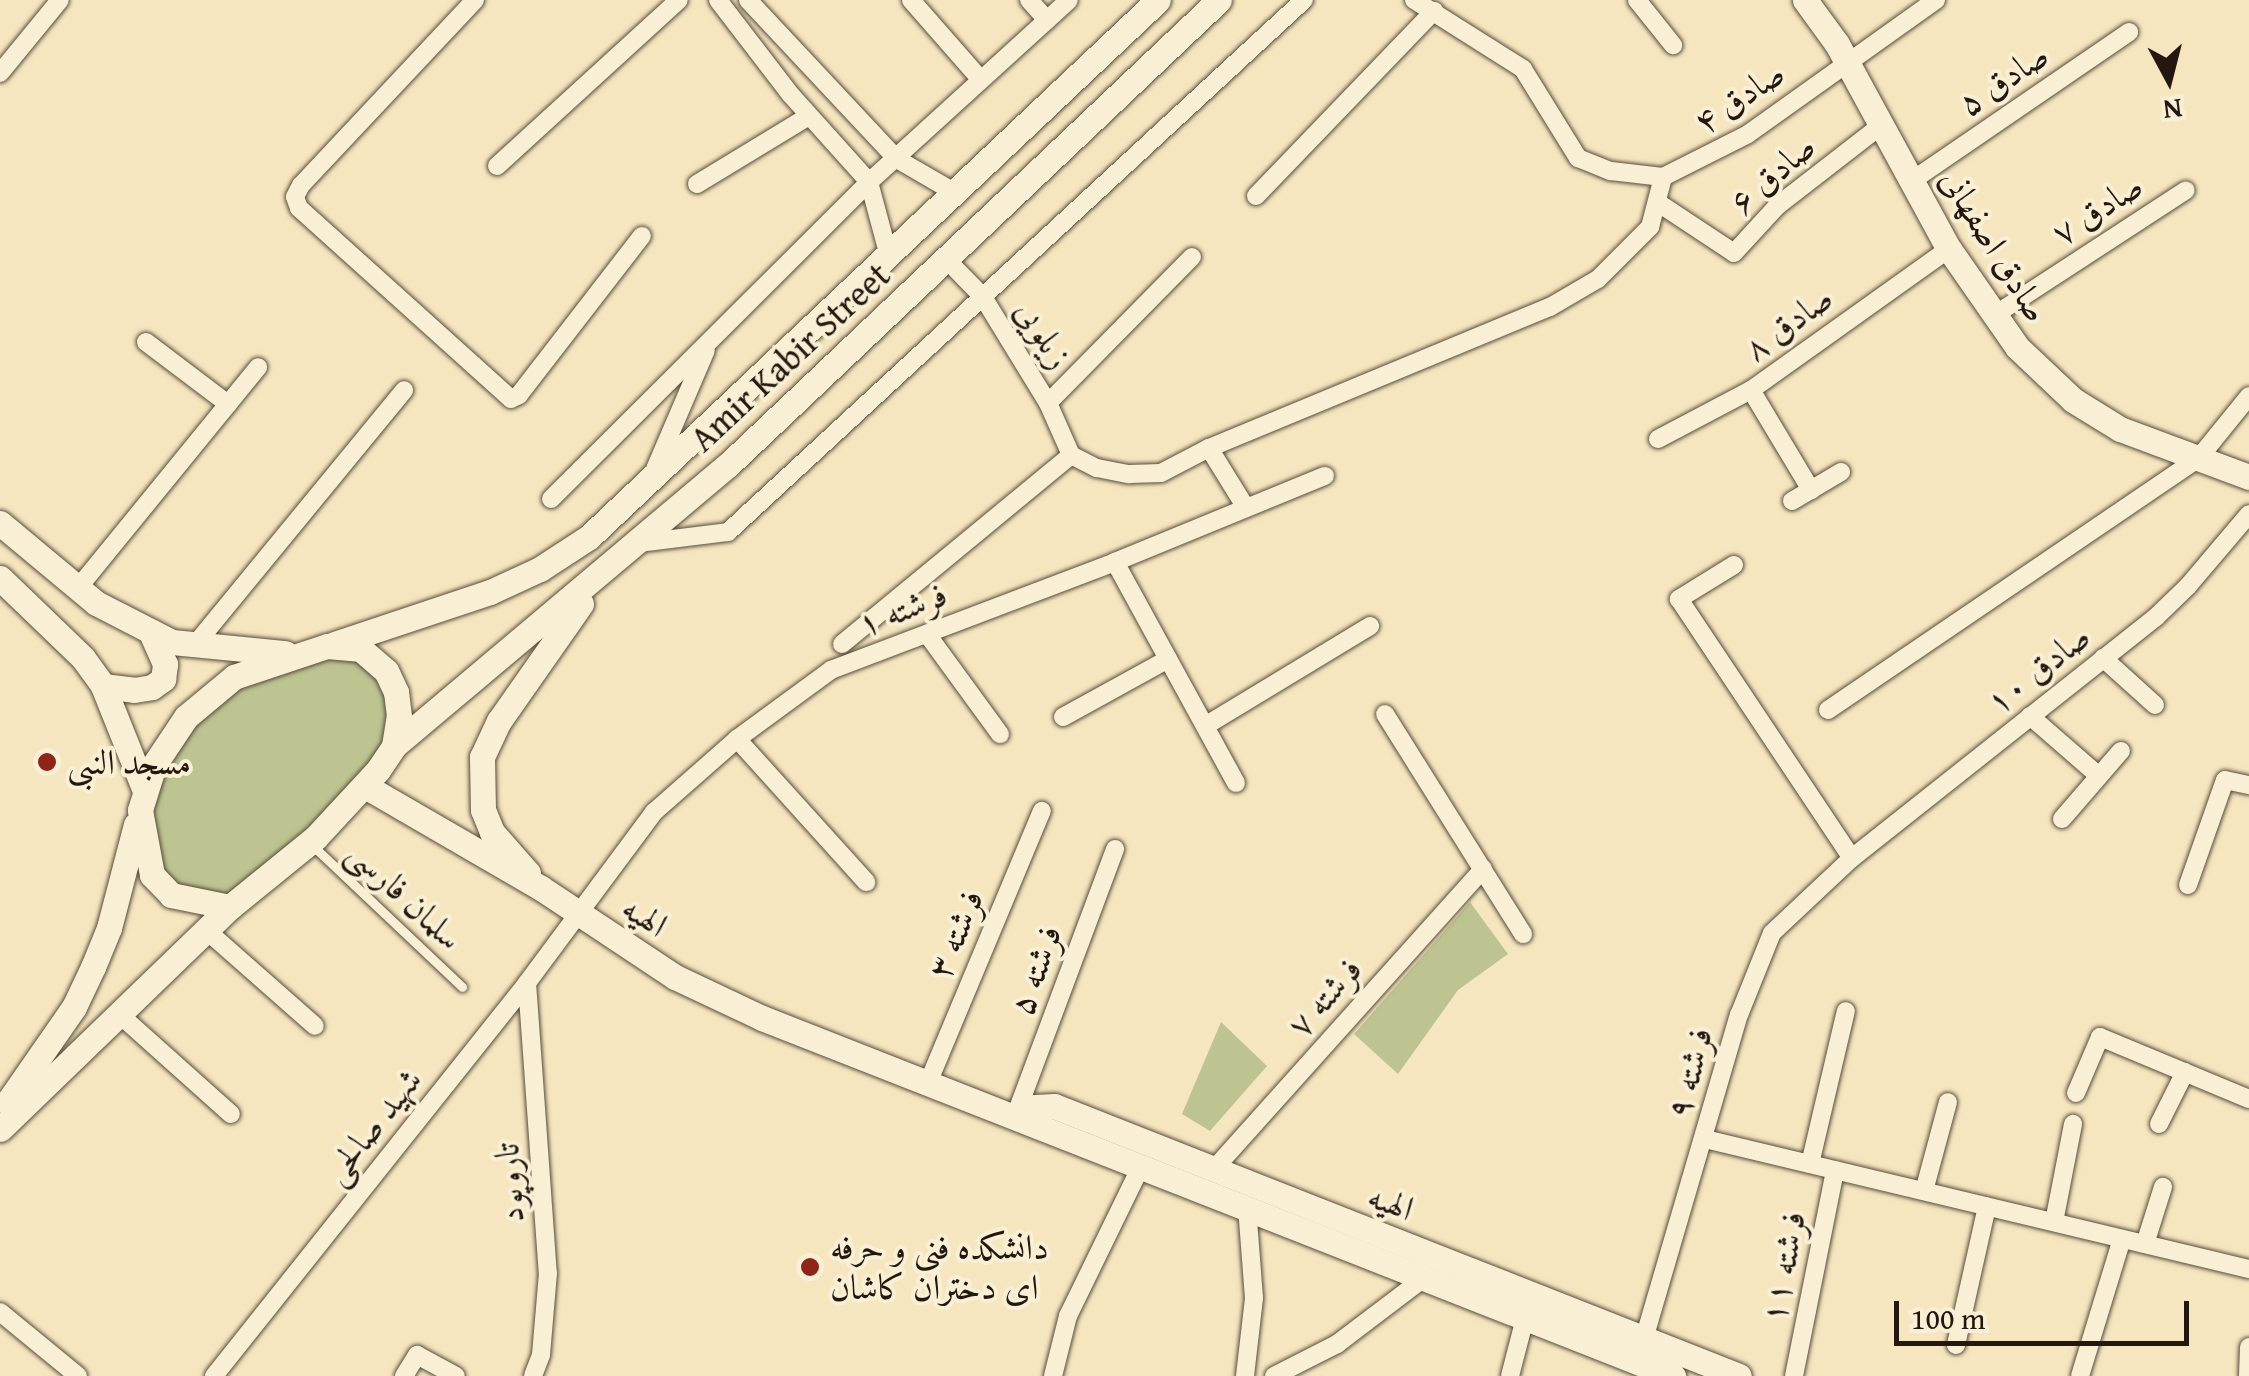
<!DOCTYPE html>
<meta charset="utf-8">
<style>
body{margin:0}
#map{position:relative;width:2249px;height:1376px;overflow:hidden;background:#f5e6bf;font-family:"Gentium Book Plus",Amiri,serif}
div>[style]{position:absolute}
[style*='--x']{left:calc(var(--x)*1px);top:calc(var(--y)*1px);width:calc(var(--w)*1px);rotate:calc(var(--a)*1deg)}
.green>*{inset:0;background:#bdc491}
.roads{filter:drop-shadow(0 0 2px #584b3c) drop-shadow(0 0 2px #584b3c)}
.lane>*{height:9px;margin:-4.5px;padding:0 4.5px;transform-origin:4.5px;border-radius:4.5px;background:#f8efd5}
.street>*{height:18px;margin:-9px;padding:0 9px;transform-origin:9px;border-radius:9px;background:#f8efd5}
.secondary>*{height:25px;margin:-12.5px;padding:0 12.5px;transform-origin:12.5px;border-radius:12.5px;background:#f8efd5}
.dots>*{width:28px;height:28px;translate:-50% -50%;box-sizing:border-box;border:5px solid #f8efd5;border-radius:50%}
span{translate:-50% -50%;white-space:nowrap;text-align:center;line-height:1.15;-webkit-text-stroke:8px #f8efd5;paint-order:stroke}
.street-label{font-size:35px;color:#231710}
.poi-label{font-size:35px;color:#231710}
.left{translate:0 -50%;text-align:left}
.north{position:absolute;left:2119px;top:30px;width:100px;height:100px;-webkit-text-stroke:8px #f8efd5;paint-order:stroke;rotate:173deg;font-size:28px;font-weight:700;line-height:40px;text-align:center;color:#231710}
.north::after{content:'';display:block;margin:auto;width:35px;height:45px;background:#231710;clip-path:polygon(50% 0,100% 100%,50% 72%,0 100%)}
.scale{position:absolute;left:1894px;top:1301px;width:295px;height:45px;box-sizing:border-box;border:5px solid #231710;border-top:0;padding-left:12px;font-size:30px;line-height:35px;white-space:nowrap;color:#231710;-webkit-text-stroke:8px #f8efd5;paint-order:stroke}
</style>
<div id="map">
<div class="green">
<div style="clip-path:polygon(358px 653px,391px 693px,381px 759px,229px 902px,197px 900px,156px 874px,143px 811px,187px 721px,276px 665px)"></div>
<div style="clip-path:polygon(1470px 902px,1508px 954px,1458px 990px,1398px 1074px,1354px 1034px)"></div>
<div style="clip-path:polygon(1221px 1022px,1267px 1066px,1210px 1131px,1182px 1114px)"></div>
</div>
<div class="roads">
<div class="lane">
<div style="--x:311;--y:844;--w:208;--a:43.4"></div>
</div>
<div class="street">
<div style="--x:475;--y:0;--w:254;--a:133.2"></div>
<div style="--x:301;--y:185;--w:13;--a:117"></div>
<div style="--x:295;--y:197;--w:12;--a:70"></div>
<div style="--x:299;--y:208;--w:285;--a:42"></div>
<div style="--x:511;--y:399;--w:9;--a:-27"></div>
<div style="--x:519;--y:395;--w:201;--a:-52.3"></div>
<div style="--x:718;--y:0;--w:120;--a:52.5"></div>
<div style="--x:791;--y:95;--w:117;--a:48.1"></div>
<div style="--x:869;--y:182;--w:73;--a:75"></div>
<div style="--x:748;--y:0;--w:218;--a:46.9"></div>
<div style="--x:897;--y:159;--w:66;--a:30.1"></div>
<div style="--x:911;--y:0;--w:106;--a:48.8"></div>
<div style="--x:1029;--y:0;--w:27;--a:48"></div>
<div style="--x:1414;--y:0;--w:129;--a:32.3"></div>
<div style="--x:1523;--y:69;--w:105;--a:58.3"></div>
<div style="--x:1578;--y:158;--w:35;--a:22"></div>
<div style="--x:1611;--y:171;--w:52;--a:6.6"></div>
<div style="--x:1663;--y:177;--w:95;--a:-26.8"></div>
<div style="--x:1748;--y:134;--w:231;--a:-35.5"></div>
<div style="--x:1637;--y:0;--w:58;--a:51.3"></div>
<div style="--x:0;--y:73;--w:94;--a:-50.6"></div>
<div style="--x:497;--y:166;--w:246;--a:-42.4"></div>
<div style="--x:1913;--y:180;--w:262;--a:-34.4"></div>
<div style="--x:697;--y:184;--w:131;--a:-31.3"></div>
<div style="--x:1256;--y:196;--w:257;--a:-46.1"></div>
<div style="--x:1657;--y:202;--w:92;--a:33.5"></div>
<div style="--x:1734;--y:253;--w:64;--a:-47.5"></div>
<div style="--x:1777;--y:206;--w:130;--a:-37.8"></div>
<div style="--x:945;--y:258;--w:54;--a:45.7"></div>
<div style="--x:983;--y:297;--w:124;--a:58.5"></div>
<div style="--x:1048;--y:403;--w:57;--a:66.1"></div>
<div style="--x:1993;--y:316;--w:230;--a:-33.1"></div>
<div style="--x:146;--y:342;--w:103;--a:37.1"></div>
<div style="--x:1751;--y:390;--w:117;--a:59"></div>
<div style="--x:1048;--y:403;--w:205;--a:-45.4"></div>
<div style="--x:1658;--y:439;--w:105;--a:-27.8"></div>
<div style="--x:1751;--y:390;--w:243;--a:-35.5"></div>
<div style="--x:1209;--y:448;--w:70;--a:58.3"></div>
<div style="--x:1071;--y:455;--w:29;--a:27"></div>
<div style="--x:1097;--y:468;--w:33;--a:11"></div>
<div style="--x:1129;--y:474;--w:32;--a:-2"></div>
<div style="--x:1161;--y:473;--w:54;--a:-27.5"></div>
<div style="--x:1209;--y:448;--w:369;--a:-22.5"></div>
<div style="--x:1550;--y:307;--w:56;--a:-30.3"></div>
<div style="--x:1598;--y:279;--w:74;--a:-45"></div>
<div style="--x:1650;--y:227;--w:52;--a:-75.4"></div>
<div style="--x:655;--y:469;--w:129;--a:-66.8"></div>
<div style="--x:551;--y:499;--w:449;--a:-44.9"></div>
<div style="--x:869;--y:182;--w:270;--a:-42.3"></div>
<div style="--x:1792;--y:501;--w:57;--a:-30.6"></div>
<div style="--x:639;--y:543;--w:90;--a:-7"></div>
<div style="--x:728;--y:532;--w:784;--a:-42.73"></div>
<div style="--x:1115;--y:562;--w:252;--a:61.3"></div>
<div style="--x:1734;--y:565;--w:65;--a:148.3"></div>
<div style="--x:1679;--y:599;--w:311;--a:56.3"></div>
<div style="--x:78;--y:588;--w:285;--a:-50.8"></div>
<div style="--x:927;--y:634;--w:124;--a:53.9"></div>
<div style="--x:842;--y:644;--w:297;--a:-39.5"></div>
<div style="--x:194;--y:646;--w:331;--a:-50.6"></div>
<div style="--x:2103;--y:658;--w:70;--a:42.1"></div>
<div style="--x:1828;--y:710;--w:447;--a:-34.2"></div>
<div style="--x:2198;--y:459;--w:81;--a:-51"></div>
<div style="--x:1385;--y:714;--w:260;--a:57.9"></div>
<div style="--x:2030;--y:716;--w:91;--a:41"></div>
<div style="--x:1063;--y:717;--w:120;--a:-28.9"></div>
<div style="--x:1205;--y:726;--w:193;--a:-31.2"></div>
<div style="--x:737;--y:739;--w:193;--a:47.9"></div>
<div style="--x:2062;--y:819;--w:90;--a:-49.1"></div>
<div style="--x:2188;--y:885;--w:111;--a:-70.6"></div>
<div style="--x:2225;--y:780;--w:25;--a:12"></div>
<div style="--x:206;--y:930;--w:145;--a:41.4"></div>
<div style="--x:527;--y:983;--w:291;--a:85.9"></div>
<div style="--x:548;--y:1273;--w:82;--a:94.9"></div>
<div style="--x:541;--y:1355;--w:22;--a:111"></div>
<div style="--x:119;--y:1014;--w:150;--a:41.8"></div>
<div style="--x:928;--y:1083;--w:295;--a:-67.3"></div>
<div style="--x:2076;--y:1093;--w:61;--a:-66.8"></div>
<div style="--x:2100;--y:1037;--w:161;--a:22.6"></div>
<div style="--x:1016;--y:1114;--w:283;--a:-69.5"></div>
<div style="--x:2159;--y:1124;--w:58;--a:-63.4"></div>
<div style="--x:1705;--y:1139;--w:559;--a:13.44"></div>
<div style="--x:1810;--y:1164;--w:157;--a:-76.8"></div>
<div style="--x:1214;--y:1169;--w:403;--a:-48.1"></div>
<div style="--x:1924;--y:1191;--w:92;--a:-74.9"></div>
<div style="--x:2054;--y:1222;--w:100;--a:-79"></div>
<div style="--x:2145;--y:1244;--w:60;--a:-72.5"></div>
<div style="--x:0;--y:1312;--w:101;--a:39.4"></div>
<div style="--x:1644;--y:1339;--w:338;--a:-73.7"></div>
<div style="--x:1739;--y:1015;--w:88;--a:-68.1"></div>
<div style="--x:1772;--y:933;--w:110;--a:-43.2"></div>
<div style="--x:1852;--y:858;--w:388;--a:-38.4"></div>
<div style="--x:2156;--y:617;--w:45;--a:-44.1"></div>
<div style="--x:2188;--y:586;--w:94;--a:-49.7"></div>
<div style="--x:1956;--y:1345;--w:142;--a:-77.4"></div>
<div style="--x:214;--y:1376;--w:502;--a:-51.46"></div>
<div style="--x:527;--y:983;--w:213;--a:-53.4"></div>
<div style="--x:654;--y:812;--w:111;--a:-41.3"></div>
<div style="--x:737;--y:739;--w:117;--a:-36.3"></div>
<div style="--x:831;--y:670;--w:304;--a:-20.8"></div>
<div style="--x:1115;--y:562;--w:227;--a:-22.3"></div>
<div style="--x:404;--y:1376;--w:25;--a:-58"></div>
<div style="--x:417;--y:1355;--w:44;--a:28.3"></div>
<div style="--x:1053;--y:1376;--w:62;--a:-76"></div>
<div style="--x:1068;--y:1316;--w:167;--a:-64"></div>
<div style="--x:1245;--y:1376;--w:79;--a:-83.4"></div>
<div style="--x:1254;--y:1298;--w:90;--a:-94.4"></div>
<div style="--x:1274;--y:1376;--w:71;--a:-26.9"></div>
<div style="--x:1337;--y:1344;--w:109;--a:-37.2"></div>
<div style="--x:1510;--y:1376;--w:60;--a:-75.5"></div>
<div style="--x:1794;--y:1376;--w:210;--a:-78.7"></div>
<div style="--x:2080;--y:1376;--w:143;--a:-73"></div>
<div style="--x:2248;--y:1376;--w:29;--a:-88"></div>
</div>
<div class="secondary">
<div style="--x:1805;--y:0;--w:54;--a:54"></div>
<div style="--x:1837;--y:44;--w:234;--a:61.4"></div>
<div style="--x:1949;--y:249;--w:119;--a:55.2"></div>
<div style="--x:2017;--y:347;--w:77;--a:43.4"></div>
<div style="--x:2073;--y:400;--w:55;--a:31.7"></div>
<div style="--x:2120;--y:429;--w:138;--a:20.4"></div>
<div style="--x:0;--y:523;--w:125;--a:39.8"></div>
<div style="--x:96;--y:603;--w:85;--a:27.2"></div>
<div style="--x:172;--y:642;--w:114;--a:5.6"></div>
<div style="--x:0;--y:578;--w:115;--a:43.9"></div>
<div style="--x:83;--y:658;--w:34;--a:54"></div>
<div style="--x:103;--y:686;--w:113;--a:68.2"></div>
<div style="--x:334;--y:644;--w:164;--a:-18.4"></div>
<div style="--x:490;--y:592;--w:55;--a:-24.7"></div>
<div style="--x:540;--y:569;--w:59;--a:-33.1"></div>
<div style="--x:589;--y:537;--w:782;--a:-43.34"></div>
<div style="--x:103;--y:686;--w:31;--a:7"></div>
<div style="--x:134;--y:690;--w:18;--a:-9"></div>
<div style="--x:152;--y:687;--w:14;--a:-36"></div>
<div style="--x:163;--y:679;--w:15;--a:-82"></div>
<div style="--x:165;--y:664;--w:36;--a:-114"></div>
<div style="--x:394;--y:746;--w:436;--a:-40.1"></div>
<div style="--x:728;--y:465;--w:676;--a:-43.44"></div>
<div style="--x:365;--y:786;--w:203;--a:30.1"></div>
<div style="--x:541;--y:888;--w:161;--a:33.6"></div>
<div style="--x:675;--y:977;--w:96;--a:25.2"></div>
<div style="--x:762;--y:1018;--w:979;--a:21.45"></div>
<div style="--x:528;--y:873;--w:55;--a:-131.3"></div>
<div style="--x:492;--y:832;--w:24;--a:-112"></div>
<div style="--x:483;--y:810;--w:53;--a:-91.1"></div>
<div style="--x:482;--y:757;--w:40;--a:-65"></div>
<div style="--x:499;--y:721;--w:143;--a:-55"></div>
<div style="--x:8;--y:1102;--w:116;--a:-55.2"></div>
<div style="--x:74;--y:1007;--w:44;--a:-64.6"></div>
<div style="--x:93;--y:967;--w:42;--a:-67.7"></div>
<div style="--x:109;--y:928;--w:107;--a:-75.4"></div>
<div style="--x:1016;--y:1114;--w:20;--a:-20"></div>
<div style="--x:1035;--y:1107;--w:19;--a:-3"></div>
<div style="--x:1054;--y:1106;--w:736;--a:21.51"></div>
<div style="--x:0;--y:1129;--w:320;--a:-44"></div>
<div style="--x:230;--y:907;--w:111;--a:-39.1"></div>
<div style="--x:316;--y:837;--w:91;--a:-47.2"></div>
<div style="--x:378;--y:770;--w:29;--a:-56"></div>
<div style="--x:394;--y:746;--w:30;--a:-81"></div>
<div style="--x:399;--y:716;--w:24;--a:-97"></div>
<div style="--x:396;--y:692;--w:23;--a:-115"></div>
<div style="--x:386;--y:671;--w:33;--a:-139"></div>
<div style="--x:361;--y:649;--w:34;--a:-175"></div>
<div style="--x:327;--y:646;--w:98;--a:161.6"></div>
<div style="--x:234;--y:677;--w:62;--a:140.2"></div>
<div style="--x:186;--y:717;--w:58;--a:123.7"></div>
<div style="--x:154;--y:765;--w:47;--a:107.3"></div>
<div style="--x:140;--y:810;--w:66;--a:79.5"></div>
<div style="--x:152;--y:875;--w:28;--a:46"></div>
<div style="--x:171;--y:895;--w:60;--a:11.5"></div>
</div>
</div>
<div class="dots">
<div style="left:47px;top:762px;background:#8f2418"></div>
<div style="left:810px;top:1267px;background:#8f2418"></div>
</div>
<div class="street-label">
<span style="left:2003px;top:79px;rotate:-34deg">صادق ۵</span>
<span style="left:1739px;top:97px;rotate:-34deg">صادق ۴</span>
<span style="left:1772px;top:174px;rotate:-41deg">صادق ۶</span>
<span style="left:2097px;top:209px;rotate:-33deg">صادق ۷</span>
<span style="left:1995px;top:245px;rotate:58deg">صادق اصفهانی</span>
<span style="left:1788px;top:323px;rotate:-36deg">صادق ۸</span>
<span style="left:1044px;top:334px;rotate:58deg">زیلویی</span>
<span style="left:790px;top:357px;rotate:-43deg">Amir Kabir Street</span>
<span style="left:902px;top:609px;rotate:-21deg">فرشته ۱</span>
<span style="left:2038px;top:669px;rotate:-38deg">صادق ۱۰</span>
<span style="left:405px;top:895px;rotate:43deg">سلمان فارسی</span>
<span style="left:645px;top:916px;rotate:33deg">الهیه</span>
<span style="left:955px;top:934px;rotate:-67deg">فرشته ۳</span>
<span style="left:1035px;top:970px;rotate:-70deg">فرشته ۵</span>
<span style="left:1324px;top:997px;rotate:-48deg">فرشته ۷</span>
<span style="left:1689px;top:1073px;rotate:-75deg">فرشته ۹</span>
<span style="left:372px;top:1126px;rotate:-52deg">شهید صالحی</span>
<span style="left:509px;top:1183px;rotate:-94deg">تاروپود</span>
<span style="left:1391px;top:1202px;rotate:21deg">الهیه</span>
<span style="left:1783px;top:1267px;rotate:-79deg">فرشته ۱۱</span>
</div>
<div class="poi-label">
<span class="left" style="left:67px;top:762px">مسجد النبی</span>
<span class="left" style="left:830px;top:1267px">دانشکده فنی و حرفه<br>ای دختران کاشان</span>
</div>
<div class="north">N</div>
<div class="scale">100 m</div>
</div>
